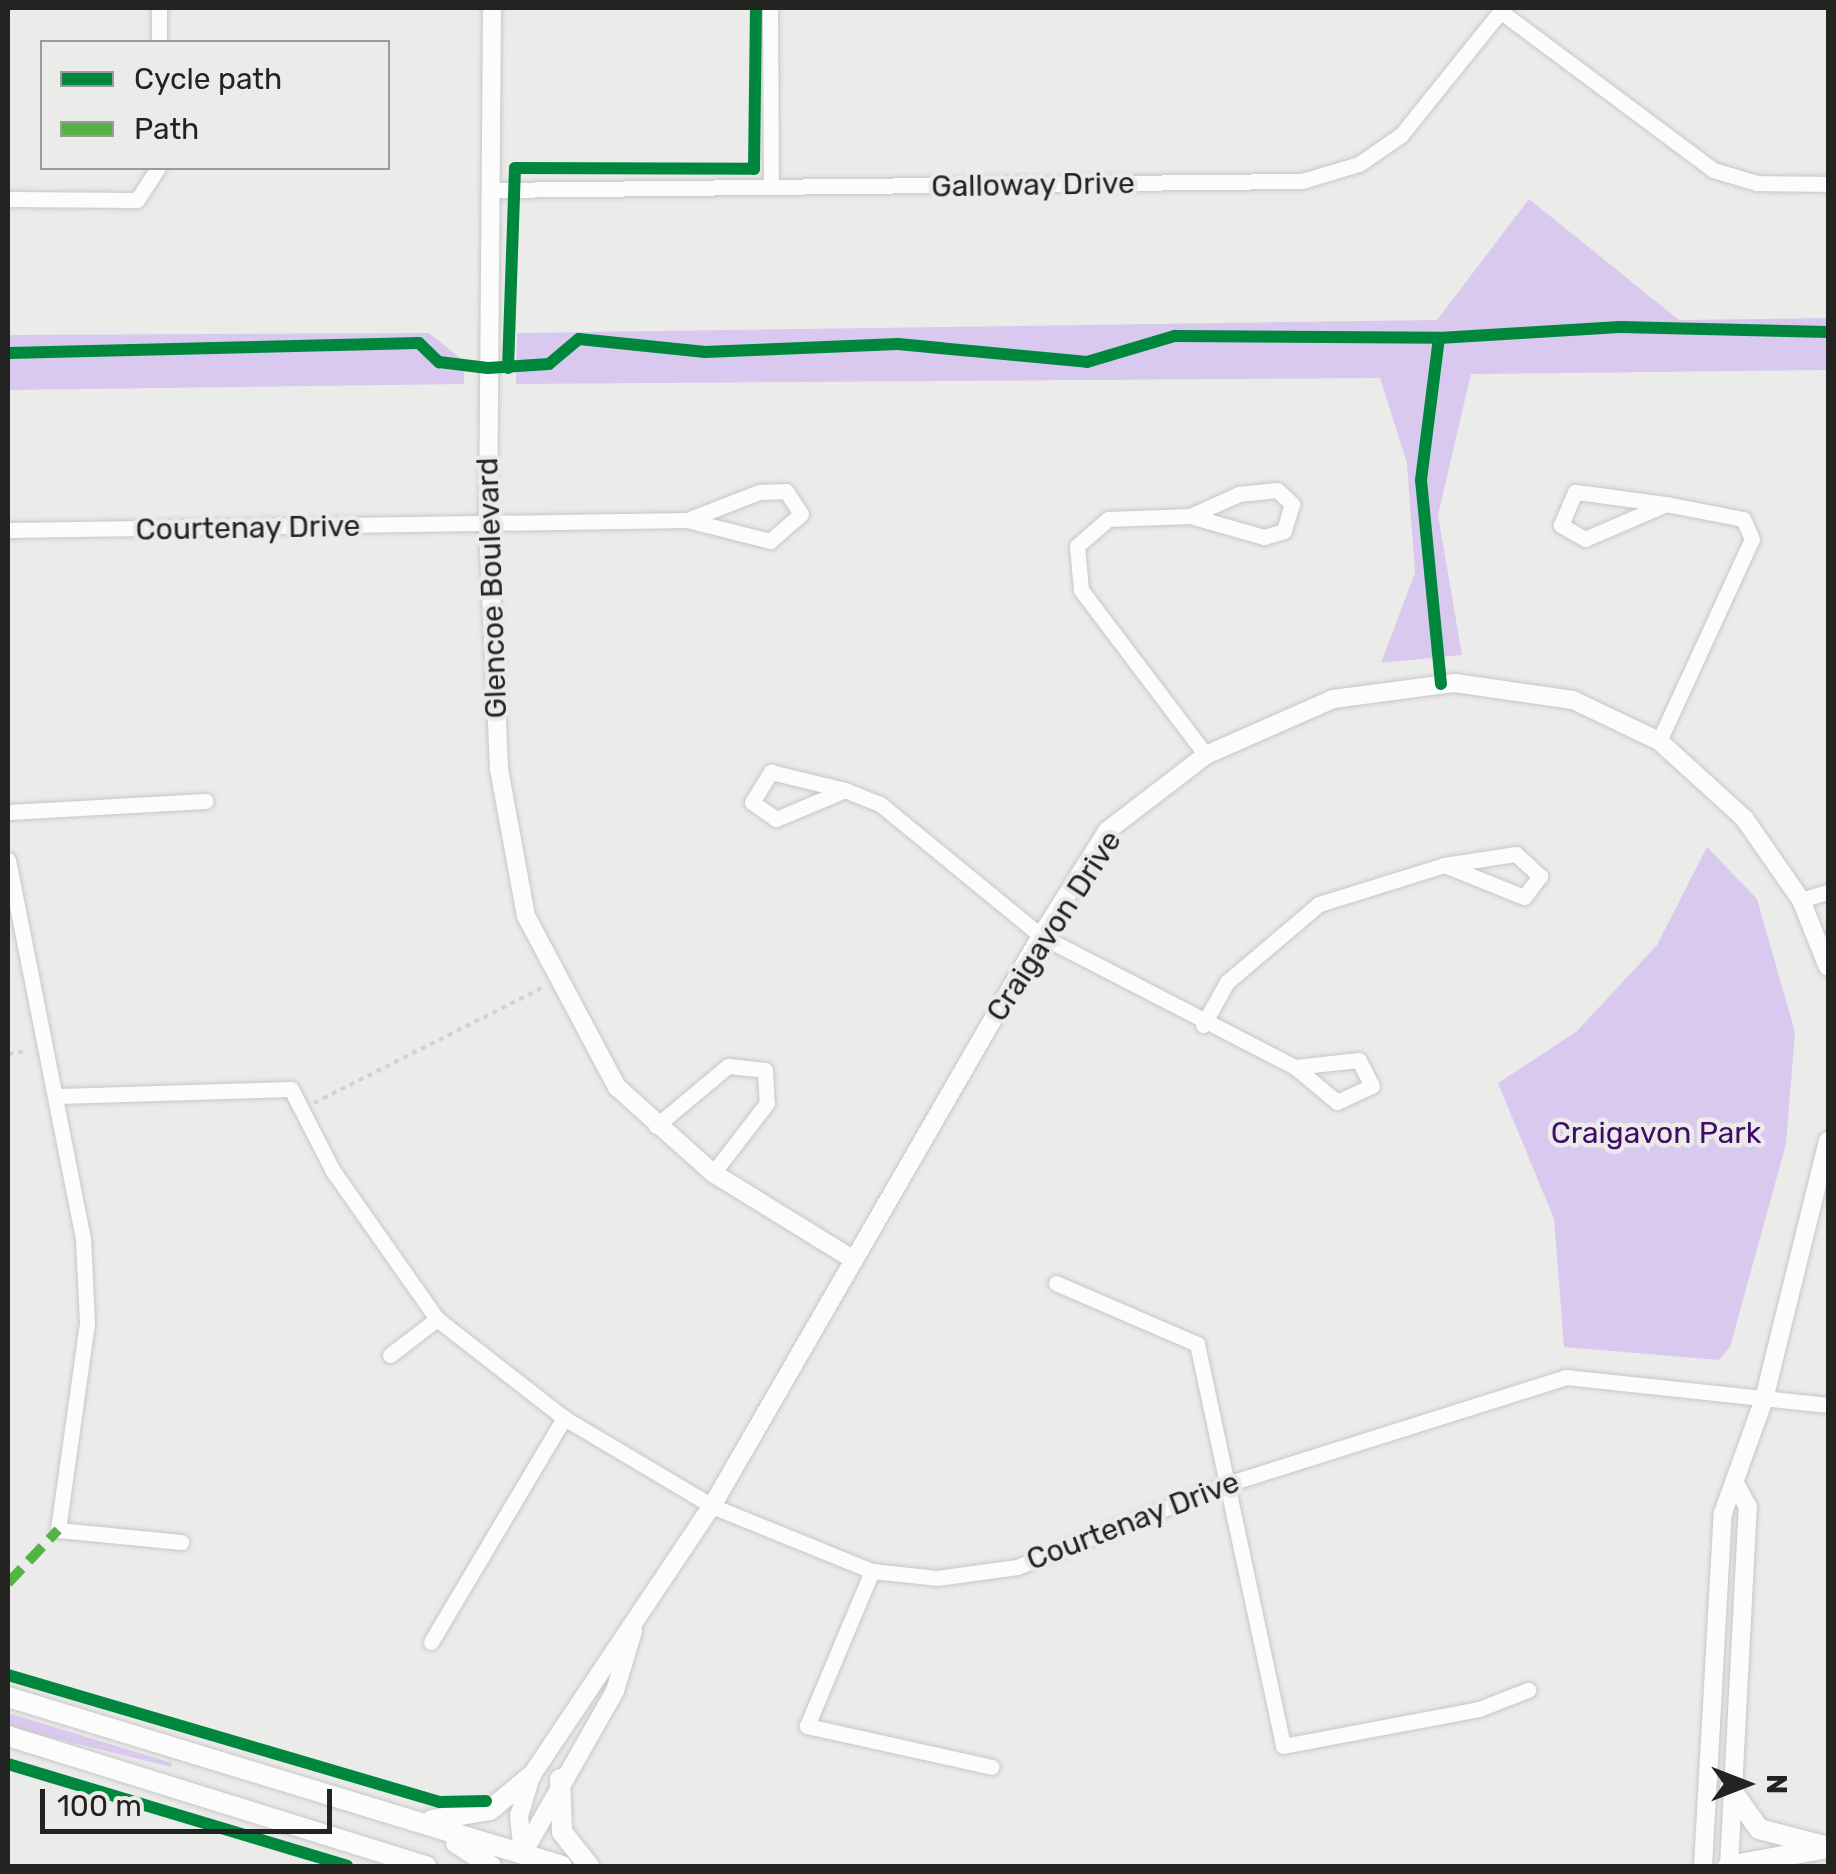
<!DOCTYPE html>
<style>
body{margin:0}
#map{position:relative;width:1836px;height:1874px;overflow:hidden;background:#ebebea;font-family:Rubik,sans-serif}
div>[style]{position:absolute}
[style*='--x']{left:calc(var(--x)*1px);top:calc(var(--y)*1px);width:calc(var(--w)*1px);rotate:calc(var(--a)*1deg)}
.green>*{inset:0;background:#dac9ee}
.path>*{height:4px;margin-top:-2px;transform-origin:0;background:repeating-linear-gradient(90deg,#d2d2d1 0 5px,transparent 0 10px)}
.roads{filter:drop-shadow(0 0 2px #c7c7c6) drop-shadow(0 0 2px #c7c7c6)}
.minor>*{height:15px;margin:-7.5px;padding:0 7.5px;transform-origin:7.5px;border-radius:7.5px;background:#fcfcfc}
.tertiary>*{height:18px;margin:-9px;padding:0 9px;transform-origin:9px;border-radius:9px;background:#fcfcfc}
.secondary>*{height:20px;margin:-10px;padding:0 10px;transform-origin:10px;border-radius:10px;background:#fcfcfc}
.quiet>*{height:10px;margin-top:-5px;transform-origin:0;background:repeating-linear-gradient(90deg,#55b245 0 20px,transparent 0 30px)}
.cycleway>*{height:12px;margin:-6px;padding:0 6px;transform-origin:6px;border-radius:6px;background:#00873e}
span{translate:-50% -50%;white-space:nowrap;text-align:center;line-height:1.15;-webkit-text-stroke:9px #ebece9;paint-order:stroke}
.street-label{font-size:30px;color:#232322}
.park-label{font-size:30px;color:#410b67}
.frame{position:absolute;inset:0;border:10px solid #232322;pointer-events:none}
.legend{position:absolute;left:40px;top:40px;width:350px;height:130px;box-sizing:border-box;background:#ebece9;border:2px solid #9b9c99;margin:0;padding:12px 18px;list-style:none;font-size:30px;color:#232322}
.legend li{display:flex;align-items:center;gap:20px;height:50px}
.legend b{width:50px;border:2px solid #9b9c99}
.north{position:absolute;left:1696px;top:1734px;width:100px;height:100px;-webkit-text-stroke:8px #ebece9;paint-order:stroke;rotate:90deg;font-size:28px;font-weight:700;line-height:40px;text-align:center;color:#232322}
.north::after{content:'';display:block;margin:auto;width:35px;height:45px;background:#232322;clip-path:polygon(50% 0,100% 100%,50% 72%,0 100%)}
.scale{position:absolute;left:40px;top:1789px;width:292px;height:45px;box-sizing:border-box;border:5px solid #232322;border-top:0;padding-left:12px;font-size:30px;line-height:35px;white-space:nowrap;color:#232322;-webkit-text-stroke:8px #ebece9;paint-order:stroke}
</style>
<div id="map">
<div class="green">
<div style="clip-path:polygon(1529px 199px,1679px 320px,1828px 318px,1828px 370px,1471px 374px,1438px 515px,1462px 655px,1381px 663px,1415px 573px,1407px 463px,1380px 378px,516px 384px,517px 333px,1437px 320px)"></div>
<div style="clip-path:polygon(429px 333px,464px 361px,464px 384px,8px 390px,8px 335px)"></div>
<div style="clip-path:polygon(1707px 847px,1757px 899px,1795px 1032px,1786px 1144px,1730px 1347px,1719px 1360px,1564px 1347px,1554px 1219px,1498px 1083px,1576px 1032px,1657px 945px)"></div>
<div style="clip-path:polygon(8px 1713px,172px 1763px,171px 1767px,8px 1727px)"></div>
</div>
<div class="path">
<div style="--x:8;--y:1054;--w:19;--a:-9"></div>
<div style="--x:314;--y:1103;--w:255;--a:-26.8"></div>
</div>
<div class="roads">
<div class="minor">
<div style="--x:159;--y:8;--w:34;--a:90"></div>
<div style="--x:770;--y:8;--w:179;--a:89.7"></div>
<div style="--x:1500;--y:11;--w:266;--a:36.7"></div>
<div style="--x:1713;--y:170;--w:46;--a:16.5"></div>
<div style="--x:1757;--y:183;--w:71;--a:0.8"></div>
<div style="--x:490;--y:190;--w:812;--a:-0.64"></div>
<div style="--x:1302;--y:181;--w:59;--a:-16.6"></div>
<div style="--x:1359;--y:164;--w:51;--a:-34.6"></div>
<div style="--x:1401;--y:135;--w:163;--a:-51.2"></div>
<div style="--x:8;--y:199;--w:129;--a:0.4"></div>
<div style="--x:137;--y:200;--w:38;--a:-57"></div>
<div style="--x:1277;--y:490;--w:21;--a:43"></div>
<div style="--x:1292;--y:504;--w:28;--a:107"></div>
<div style="--x:1284;--y:531;--w:21;--a:163"></div>
<div style="--x:1264;--y:537;--w:77;--a:-164.2"></div>
<div style="--x:1190;--y:516;--w:54;--a:-24.2"></div>
<div style="--x:1239;--y:494;--w:38;--a:-6"></div>
<div style="--x:1575;--y:492;--w:24;--a:7"></div>
<div style="--x:1599;--y:495;--w:68;--a:7.7"></div>
<div style="--x:1666;--y:504;--w:88;--a:156.6"></div>
<div style="--x:1585;--y:539;--w:28;--a:-150"></div>
<div style="--x:1561;--y:525;--w:36;--a:-67"></div>
<div style="--x:1190;--y:516;--w:82;--a:177.9"></div>
<div style="--x:1108;--y:519;--w:41;--a:138.9"></div>
<div style="--x:1077;--y:546;--w:44;--a:84.8"></div>
<div style="--x:1081;--y:590;--w:207;--a:52.9"></div>
<div style="--x:8;--y:530;--w:679;--a:-0.84"></div>
<div style="--x:687;--y:520;--w:86;--a:14.2"></div>
<div style="--x:770;--y:541;--w:41;--a:-41.1"></div>
<div style="--x:801;--y:514;--w:27;--a:-123"></div>
<div style="--x:786;--y:491;--w:27;--a:178"></div>
<div style="--x:759;--y:492;--w:77;--a:158.7"></div>
<div style="--x:1659;--y:741;--w:222;--a:-65.3"></div>
<div style="--x:1752;--y:539;--w:22;--a:-114"></div>
<div style="--x:1743;--y:519;--w:78;--a:-169"></div>
<div style="--x:845;--y:790;--w:75;--a:157.2"></div>
<div style="--x:776;--y:819;--w:29;--a:-145"></div>
<div style="--x:752;--y:802;--w:36;--a:-58"></div>
<div style="--x:771;--y:772;--w:76;--a:13.7"></div>
<div style="--x:845;--y:790;--w:38;--a:22"></div>
<div style="--x:880;--y:804;--w:208;--a:39.3"></div>
<div style="--x:1041;--y:936;--w:286;--a:27.3"></div>
<div style="--x:1295;--y:1067;--w:55;--a:39.8"></div>
<div style="--x:1337;--y:1102;--w:38;--a:-25"></div>
<div style="--x:1372;--y:1086;--w:29;--a:-117"></div>
<div style="--x:1359;--y:1060;--w:64;--a:173.8"></div>
<div style="--x:8;--y:812;--w:198;--a:-3.2"></div>
<div style="--x:1516;--y:854;--w:33;--a:43"></div>
<div style="--x:1540;--y:876;--w:26;--a:127"></div>
<div style="--x:1524;--y:897;--w:86;--a:-158.2"></div>
<div style="--x:1444;--y:865;--w:73;--a:-8.7"></div>
<div style="--x:8;--y:860;--w:385;--a:78.8"></div>
<div style="--x:83;--y:1238;--w:85;--a:87.3"></div>
<div style="--x:87;--y:1323;--w:209;--a:98"></div>
<div style="--x:58;--y:1530;--w:124;--a:5.6"></div>
<div style="--x:1801;--y:900;--w:28;--a:-17"></div>
<div style="--x:1203;--y:1025;--w:49;--a:-60.8"></div>
<div style="--x:1227;--y:982;--w:121;--a:-40.3"></div>
<div style="--x:1319;--y:904;--w:131;--a:-17.3"></div>
<div style="--x:58;--y:1096;--w:233;--a:-1.7"></div>
<div style="--x:291;--y:1089;--w:92;--a:62.9"></div>
<div style="--x:333;--y:1171;--w:181;--a:54.9"></div>
<div style="--x:437;--y:1319;--w:161;--a:37.9"></div>
<div style="--x:564;--y:1418;--w:172;--a:30.7"></div>
<div style="--x:712;--y:1506;--w:173;--a:22.1"></div>
<div style="--x:872;--y:1571;--w:65;--a:6.1"></div>
<div style="--x:937;--y:1578;--w:81;--a:-7.8"></div>
<div style="--x:1017;--y:1567;--w:226;--a:-21.6"></div>
<div style="--x:1227;--y:1484;--w:355;--a:-17.5"></div>
<div style="--x:1566;--y:1377;--w:263;--a:6.1"></div>
<div style="--x:656;--y:1126;--w:94;--a:-39.8"></div>
<div style="--x:728;--y:1066;--w:37;--a:6"></div>
<div style="--x:765;--y:1070;--w:33;--a:87"></div>
<div style="--x:767;--y:1103;--w:88;--a:127.6"></div>
<div style="--x:1056;--y:1283;--w:154;--a:23.4"></div>
<div style="--x:1197;--y:1344;--w:411;--a:77.9"></div>
<div style="--x:1283;--y:1746;--w:199;--a:-10.7"></div>
<div style="--x:1479;--y:1709;--w:53;--a:-21.2"></div>
<div style="--x:390;--y:1355;--w:59;--a:-37.5"></div>
<div style="--x:872;--y:1571;--w:168;--a:112.8"></div>
<div style="--x:807;--y:1726;--w:189;--a:12.5"></div>
<div style="--x:431;--y:1642;--w:261;--a:-59.3"></div>
</div>
<div class="tertiary">
<div style="--x:492;--y:8;--w:517;--a:90.44"></div>
<div style="--x:488;--y:525;--w:244;--a:87.4"></div>
<div style="--x:499;--y:769;--w:149;--a:79.6"></div>
<div style="--x:526;--y:916;--w:194;--a:62"></div>
<div style="--x:617;--y:1087;--w:129;--a:41.9"></div>
<div style="--x:713;--y:1173;--w:166;--a:31.7"></div>
<div style="--x:523;--y:1853;--w:186;--a:-60.4"></div>
<div style="--x:615;--y:1691;--w:63;--a:-73.3"></div>
<div style="--x:523;--y:1854;--w:38;--a:-96"></div>
<div style="--x:519;--y:1816;--w:42;--a:-73.3"></div>
<div style="--x:531;--y:1776;--w:325;--a:-56.2"></div>
<div style="--x:712;--y:1506;--w:658;--a:-60.01"></div>
<div style="--x:1041;--y:936;--w:124;--a:-57.8"></div>
<div style="--x:1107;--y:831;--w:125;--a:-37.5"></div>
<div style="--x:1206;--y:755;--w:139;--a:-23.8"></div>
<div style="--x:1333;--y:699;--w:123;--a:-7.5"></div>
<div style="--x:1455;--y:683;--w:119;--a:8.2"></div>
<div style="--x:1573;--y:700;--w:95;--a:25.5"></div>
<div style="--x:1659;--y:741;--w:115;--a:42.2"></div>
<div style="--x:1744;--y:818;--w:100;--a:55.2"></div>
<div style="--x:1801;--y:900;--w:72;--a:68.1"></div>
<div style="--x:1703;--y:1866;--w:354;--a:-86.8"></div>
<div style="--x:1723;--y:1513;--w:121;--a:-70.2"></div>
<div style="--x:1764;--y:1399;--w:266;--a:-76.1"></div>
<div style="--x:1729;--y:1866;--w:360;--a:-87"></div>
<div style="--x:1748;--y:1507;--w:23;--a:-119"></div>
</div>
<div class="secondary">
<div style="--x:8;--y:1697;--w:579;--a:16.96"></div>
<div style="--x:8;--y:1736;--w:438;--a:17.3"></div>
<div style="--x:560;--y:1779;--w:53;--a:87.8"></div>
<div style="--x:562;--y:1832;--w:43;--a:51.5"></div>
<div style="--x:1730;--y:1788;--w:50;--a:54.7"></div>
<div style="--x:1759;--y:1829;--w:71;--a:14.6"></div>
<div style="--x:432;--y:1820;--w:59;--a:-9.8"></div>
<div style="--x:490;--y:1810;--w:53;--a:-39.7"></div>
<div style="--x:456;--y:1843;--w:42;--a:33.3"></div>
<div style="--x:1728;--y:1866;--w:96;--a:-10.3"></div>
</div>
</div>
<div class="quiet">
<div style="--x:8;--y:1583;--w:73;--a:-46.7"></div>
</div>
<div class="cycleway">
<div style="--x:8;--y:353;--w:411;--a:-1.4"></div>
<div style="--x:419;--y:343;--w:28;--a:44"></div>
<div style="--x:439;--y:362;--w:49;--a:7"></div>
<div style="--x:488;--y:368;--w:61;--a:-3.8"></div>
<div style="--x:549;--y:364;--w:39;--a:-40"></div>
<div style="--x:579;--y:339;--w:127;--a:5.9"></div>
<div style="--x:705;--y:352;--w:193;--a:-2.4"></div>
<div style="--x:898;--y:344;--w:190;--a:5.4"></div>
<div style="--x:1087;--y:362;--w:92;--a:-16.5"></div>
<div style="--x:1175;--y:336;--w:264;--a:0.4"></div>
<div style="--x:508;--y:368;--w:200;--a:-88"></div>
<div style="--x:515;--y:168;--w:239;--a:0.2"></div>
<div style="--x:754;--y:169;--w:161;--a:-89.3"></div>
<div style="--x:1441;--y:684;--w:205;--a:-95.6"></div>
<div style="--x:1421;--y:480;--w:143;--a:-82.8"></div>
<div style="--x:1439;--y:338;--w:181;--a:-3.5"></div>
<div style="--x:1620;--y:327;--w:208;--a:1.4"></div>
<div style="--x:8;--y:1675;--w:449;--a:16.4"></div>
<div style="--x:439;--y:1802;--w:47;--a:-1.2"></div>
<div style="--x:8;--y:1764;--w:354;--a:16.7"></div>
</div>
<div class="street-label">
<span style="left:1033px;top:185px;rotate:-1deg">Galloway Drive</span>
<span style="left:248px;top:528px;rotate:-1deg">Courtenay Drive</span>
<span style="left:492px;top:588px;rotate:-92deg">Glencoe Boulevard</span>
<span style="left:1054px;top:926px;rotate:-57deg">Craigavon Drive</span>
<span style="left:1133px;top:1521px;rotate:-21deg">Courtenay Drive</span>
</div>
<div class="park-label">
<span style="left:1656px;top:1133px">Craigavon Park</span>
</div>
<div class="frame"></div>
<ul class="legend">
<li><b style="height:12px;background:#00873e"></b>Cycle path</li>
<li><b style="height:12px;background:#55b245"></b>Path</li>
</ul>
<div class="north">N</div>
<div class="scale">100 m</div>
</div>
